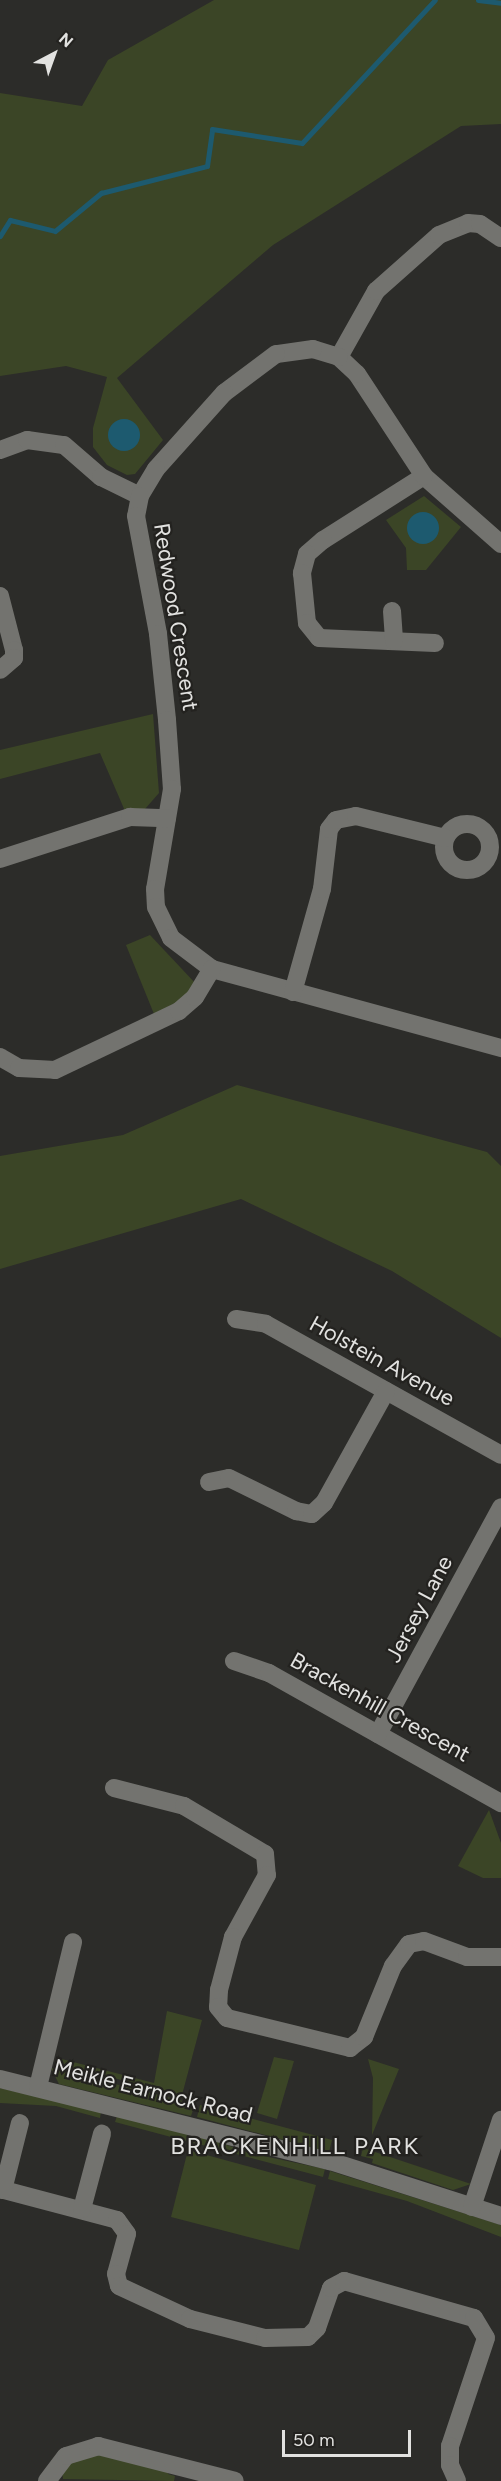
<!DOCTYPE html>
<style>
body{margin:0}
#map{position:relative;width:501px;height:2481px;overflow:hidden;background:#2c2c29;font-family:Figtree,sans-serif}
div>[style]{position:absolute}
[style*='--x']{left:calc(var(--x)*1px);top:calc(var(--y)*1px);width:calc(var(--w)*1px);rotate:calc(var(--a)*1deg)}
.green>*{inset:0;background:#3b4526}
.water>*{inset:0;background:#1d5a6f}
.round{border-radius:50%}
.stream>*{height:5px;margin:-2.5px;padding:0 2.5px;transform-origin:2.5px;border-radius:2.5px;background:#1d5a6f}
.minor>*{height:18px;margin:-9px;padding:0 9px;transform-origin:9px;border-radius:9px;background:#73736f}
.minor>.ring{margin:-9px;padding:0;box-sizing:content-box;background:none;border:18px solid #73736f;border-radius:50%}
span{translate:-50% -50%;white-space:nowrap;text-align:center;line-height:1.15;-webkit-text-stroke:4.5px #23221f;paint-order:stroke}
.street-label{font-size:22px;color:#e2e2e0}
.neighbourhood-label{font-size:24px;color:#e2e2e0;letter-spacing:1.5px}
.north{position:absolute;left:24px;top:24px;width:60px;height:60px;-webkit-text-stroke:4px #23221f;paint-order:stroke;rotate:41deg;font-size:16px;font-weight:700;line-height:24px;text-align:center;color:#e2e2e0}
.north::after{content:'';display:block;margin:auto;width:21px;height:27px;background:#e2e2e0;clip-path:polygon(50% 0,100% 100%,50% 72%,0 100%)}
.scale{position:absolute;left:282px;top:2430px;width:129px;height:27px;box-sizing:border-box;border:3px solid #e2e2e0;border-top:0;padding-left:8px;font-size:18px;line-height:21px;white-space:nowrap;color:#e2e2e0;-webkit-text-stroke:4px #23221f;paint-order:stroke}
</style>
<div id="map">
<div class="green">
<div style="clip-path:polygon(214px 0,501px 0,501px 124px,461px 126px,273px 245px,117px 378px,163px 440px,135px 474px,127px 475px,107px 465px,93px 447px,93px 428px,107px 377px,66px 366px,0 376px,0 93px,82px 106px,108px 60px)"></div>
<div style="clip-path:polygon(424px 496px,461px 527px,426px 570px,407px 570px,406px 548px,386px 520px)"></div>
<div style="clip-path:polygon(153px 714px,159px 793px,145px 809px,125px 811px,100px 753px,0 779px,0 750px)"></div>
<div style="clip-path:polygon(150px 935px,196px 984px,183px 999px,154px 1014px,126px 945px)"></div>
<div style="clip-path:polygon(237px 1085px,487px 1152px,501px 1166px,501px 1338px,392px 1271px,241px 1199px,0 1269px,0 1156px,123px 1135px)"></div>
<div style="clip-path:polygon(489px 1810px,501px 1843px,501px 1878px,483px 1878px,458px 1866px)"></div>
<div style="clip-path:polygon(167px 2011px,202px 2020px,182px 2095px,57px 2064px,58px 2058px,154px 2083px)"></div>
<div style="clip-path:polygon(274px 2057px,294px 2061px,277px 2119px,257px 2113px)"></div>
<div style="clip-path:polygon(368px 2059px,399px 2069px,372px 2135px,373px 2078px)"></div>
<div style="clip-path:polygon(51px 2068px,195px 2104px,191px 2116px,59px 2084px)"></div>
<div style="clip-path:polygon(0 2088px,101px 2112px,100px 2118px,56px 2106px,0 2103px)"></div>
<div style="clip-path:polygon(200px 2105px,332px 2140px,329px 2152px,197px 2117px)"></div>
<div style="clip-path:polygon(117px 2116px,188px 2132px,186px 2141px,115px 2122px)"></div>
<div style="clip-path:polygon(193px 2134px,254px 2154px,325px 2169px,323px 2177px,191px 2142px)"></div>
<div style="clip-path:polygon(363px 2148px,471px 2184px,453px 2190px,372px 2163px,373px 2159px,361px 2156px)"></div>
<div style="clip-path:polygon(188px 2150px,316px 2185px,299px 2250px,171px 2217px)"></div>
<div style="clip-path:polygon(330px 2171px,501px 2225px,501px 2237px,407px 2201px,328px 2179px)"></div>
<div style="clip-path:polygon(97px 2454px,170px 2468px,168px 2474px,175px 2476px,174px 2481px,63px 2479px,62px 2472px,72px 2461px)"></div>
</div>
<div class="water">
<div class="round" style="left:108px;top:419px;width:32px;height:32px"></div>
<div class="round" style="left:407px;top:512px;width:32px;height:32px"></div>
</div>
<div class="stream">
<div style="--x:478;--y:0;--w:23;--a:7"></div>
<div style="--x:0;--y:236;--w:19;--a:-58"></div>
<div style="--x:10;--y:220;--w:46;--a:13.7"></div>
<div style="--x:55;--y:231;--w:60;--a:-39.6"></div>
<div style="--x:101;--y:193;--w:109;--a:-14.3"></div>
<div style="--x:207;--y:166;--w:37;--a:-82"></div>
<div style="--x:212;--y:129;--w:91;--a:8.8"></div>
<div style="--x:302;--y:143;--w:195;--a:-47.1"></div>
</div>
<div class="minor">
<div style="--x:339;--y:357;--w:76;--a:-60.7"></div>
<div style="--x:376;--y:291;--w:84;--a:-41.6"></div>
<div style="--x:439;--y:235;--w:31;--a:-22"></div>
<div style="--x:468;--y:223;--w:12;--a:5"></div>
<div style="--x:480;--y:224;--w:25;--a:34"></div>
<div style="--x:0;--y:450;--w:29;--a:-20"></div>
<div style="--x:27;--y:440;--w:37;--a:8"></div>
<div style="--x:64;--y:445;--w:49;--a:40.9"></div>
<div style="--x:101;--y:477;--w:43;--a:26"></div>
<div style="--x:424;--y:476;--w:120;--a:147.6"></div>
<div style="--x:323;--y:540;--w:21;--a:139"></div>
<div style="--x:307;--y:554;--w:20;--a:105"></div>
<div style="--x:302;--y:573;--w:50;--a:84.3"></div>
<div style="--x:307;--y:623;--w:19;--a:51"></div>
<div style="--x:319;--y:638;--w:116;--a:2.5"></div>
<div style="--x:501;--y:544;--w:103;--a:-138.6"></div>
<div style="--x:424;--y:476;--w:122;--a:-123.3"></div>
<div style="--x:357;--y:374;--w:25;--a:-137"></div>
<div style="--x:339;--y:357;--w:27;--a:-163"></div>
<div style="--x:313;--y:349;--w:37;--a:172"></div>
<div style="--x:276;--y:354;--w:65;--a:143.1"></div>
<div style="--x:224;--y:393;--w:102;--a:131.8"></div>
<div style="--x:156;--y:469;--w:31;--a:121"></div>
<div style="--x:140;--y:496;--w:20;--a:101"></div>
<div style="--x:136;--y:516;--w:120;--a:79.4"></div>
<div style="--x:158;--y:634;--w:86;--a:84"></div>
<div style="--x:167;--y:720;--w:69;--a:85.9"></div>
<div style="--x:172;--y:789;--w:101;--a:99.6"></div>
<div style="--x:155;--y:889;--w:18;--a:87"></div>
<div style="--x:156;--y:907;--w:34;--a:64"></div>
<div style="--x:171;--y:938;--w:51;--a:37.1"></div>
<div style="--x:212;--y:969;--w:300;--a:15.3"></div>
<div style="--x:0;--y:596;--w:56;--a:75.5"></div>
<div style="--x:14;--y:650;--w:8;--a:90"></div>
<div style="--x:14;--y:658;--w:18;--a:139"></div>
<div style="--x:392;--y:611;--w:30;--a:86"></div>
<div class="ring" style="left:444px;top:824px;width:28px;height:28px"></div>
<div style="--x:0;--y:859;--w:137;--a:-17.9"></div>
<div style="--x:130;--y:817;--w:37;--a:2"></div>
<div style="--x:293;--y:992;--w:107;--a:-74.3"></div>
<div style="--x:322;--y:889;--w:60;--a:-83.3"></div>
<div style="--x:329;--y:829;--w:11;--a:-52"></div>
<div style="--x:336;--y:820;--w:20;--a:-11"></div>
<div style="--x:356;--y:816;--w:92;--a:13.9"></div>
<div style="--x:0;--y:1057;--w:22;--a:30"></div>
<div style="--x:19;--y:1068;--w:36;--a:3"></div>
<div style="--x:55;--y:1070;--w:137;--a:-25.4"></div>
<div style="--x:179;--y:1011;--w:21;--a:-41"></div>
<div style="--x:195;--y:997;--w:33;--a:-59"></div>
<div style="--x:236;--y:1319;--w:30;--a:9"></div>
<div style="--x:266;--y:1324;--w:269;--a:29.1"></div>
<div style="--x:209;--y:1482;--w:20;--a:-11"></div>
<div style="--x:229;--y:1478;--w:75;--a:26.2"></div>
<div style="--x:296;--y:1511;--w:16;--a:11"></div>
<div style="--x:312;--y:1514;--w:16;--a:-43"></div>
<div style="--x:324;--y:1503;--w:128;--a:-61"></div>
<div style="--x:234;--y:1661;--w:37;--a:19"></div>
<div style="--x:269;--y:1673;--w:266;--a:29.3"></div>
<div style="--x:378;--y:1734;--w:258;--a:-61.5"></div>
<div style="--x:114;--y:1788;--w:72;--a:14.4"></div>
<div style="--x:184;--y:1806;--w:94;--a:30.7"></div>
<div style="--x:265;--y:1854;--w:21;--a:85"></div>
<div style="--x:267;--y:1875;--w:71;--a:118.7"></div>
<div style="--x:233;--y:1937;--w:55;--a:104.8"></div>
<div style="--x:219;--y:1990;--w:17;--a:93"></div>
<div style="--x:218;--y:2007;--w:14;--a:51"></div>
<div style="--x:227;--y:2018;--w:127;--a:13.7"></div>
<div style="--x:350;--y:2048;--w:18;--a:-38"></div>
<div style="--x:364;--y:2037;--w:77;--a:-67.8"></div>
<div style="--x:393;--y:1966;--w:27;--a:-54"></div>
<div style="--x:409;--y:1944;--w:15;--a:-11"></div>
<div style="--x:424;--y:1941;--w:46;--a:20.4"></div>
<div style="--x:467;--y:1957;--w:34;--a:0"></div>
<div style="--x:0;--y:2079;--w:340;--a:14"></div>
<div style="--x:330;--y:2161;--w:180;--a:17.8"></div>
<div style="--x:38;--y:2087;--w:149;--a:-76.4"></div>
<div style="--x:0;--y:2189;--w:121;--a:14.8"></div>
<div style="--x:117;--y:2220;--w:17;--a:54"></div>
<div style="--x:127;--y:2234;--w:41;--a:105.4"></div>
<div style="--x:116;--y:2274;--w:12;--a:76"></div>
<div style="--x:119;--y:2286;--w:78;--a:24.9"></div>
<div style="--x:190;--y:2319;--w:77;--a:14.2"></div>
<div style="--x:265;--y:2338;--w:43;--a:-1.3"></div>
<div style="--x:308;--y:2337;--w:13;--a:-45"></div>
<div style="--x:317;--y:2328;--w:42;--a:-70.7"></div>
<div style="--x:331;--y:2288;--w:15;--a:-28"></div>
<div style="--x:344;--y:2281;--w:135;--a:15.9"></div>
<div style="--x:474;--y:2318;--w:23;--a:59"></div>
<div style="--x:486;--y:2338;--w:114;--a:108.4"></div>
<div style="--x:450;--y:2446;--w:19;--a:90"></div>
<div style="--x:450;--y:2465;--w:17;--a:66"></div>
<div style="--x:3;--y:2190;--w:69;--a:-75.8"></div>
<div style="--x:472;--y:2207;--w:92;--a:-71.6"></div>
<div style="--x:82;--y:2209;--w:78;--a:-75.1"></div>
<div style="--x:47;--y:2481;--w:31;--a:-53"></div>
<div style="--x:66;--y:2456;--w:34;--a:-17"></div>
<div style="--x:98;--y:2446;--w:141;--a:14.3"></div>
</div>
<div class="street-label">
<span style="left:176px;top:617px;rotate:81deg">Redwood Crescent</span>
<span style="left:382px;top:1361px;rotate:29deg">Holstein Avenue</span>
<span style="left:419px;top:1609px;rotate:-62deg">Jersey Lane</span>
<span style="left:380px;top:1707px;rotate:29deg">Brackenhill Crescent</span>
<span style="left:153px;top:2091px;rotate:14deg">Meikle Earnock Road</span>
</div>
<div class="neighbourhood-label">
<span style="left:295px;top:2146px">BRACKENHILL PARK</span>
</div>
<div class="north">N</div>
<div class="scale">50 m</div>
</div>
